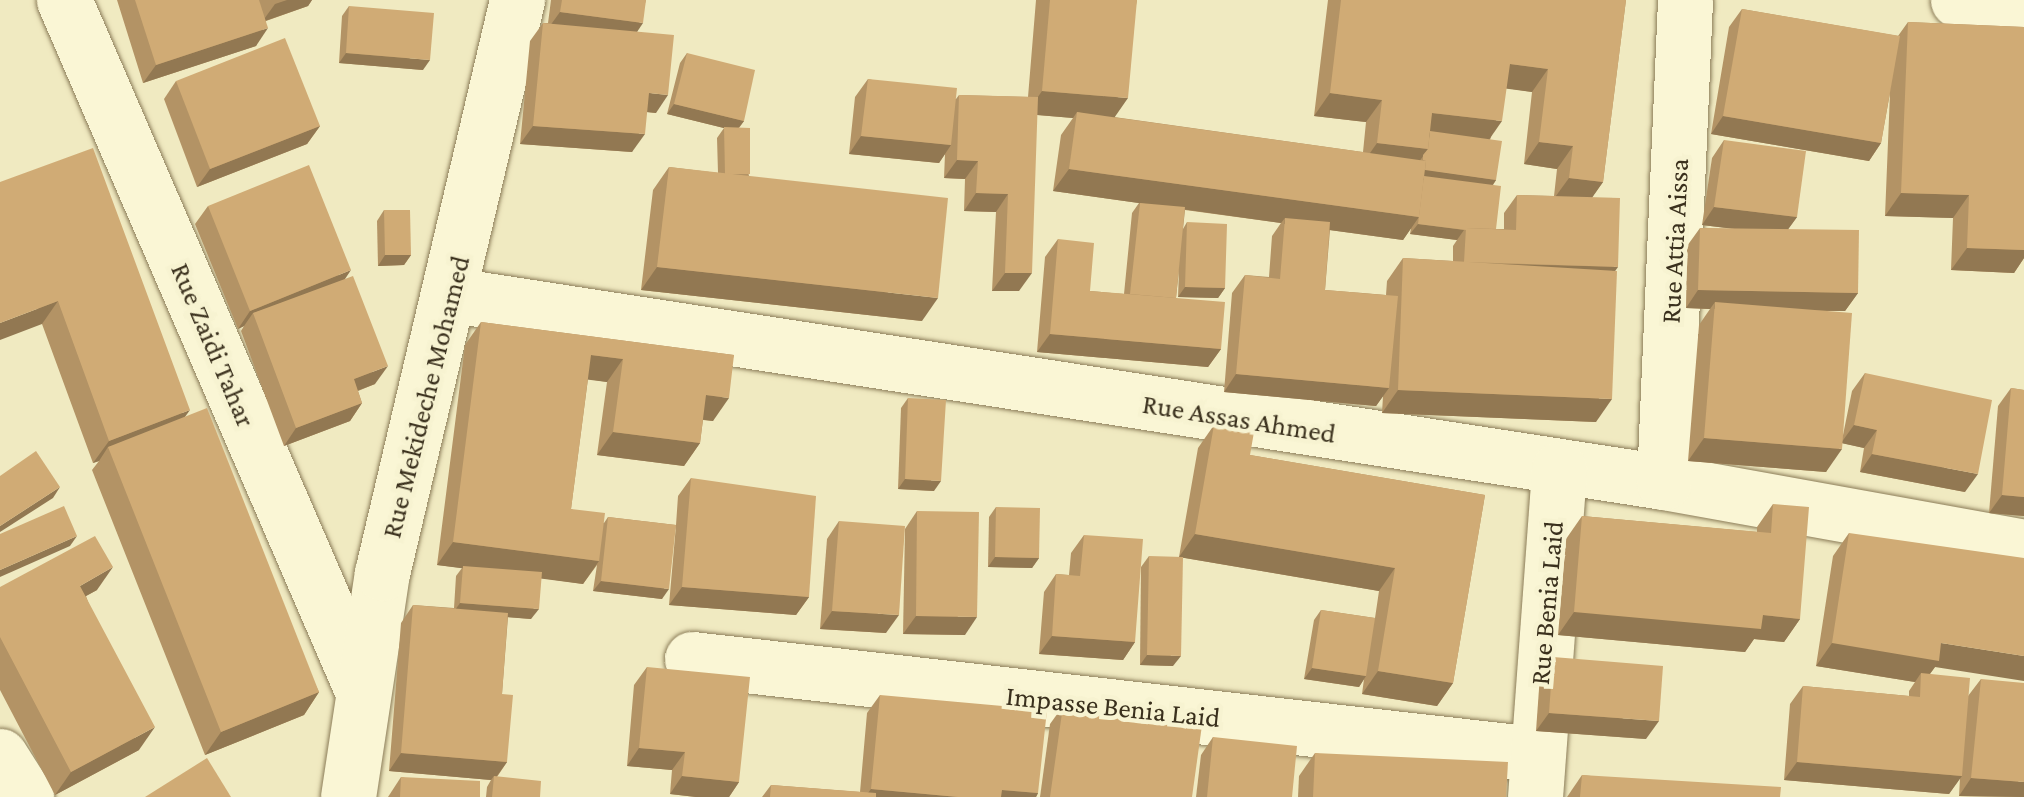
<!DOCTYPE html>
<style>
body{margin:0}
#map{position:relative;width:2024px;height:797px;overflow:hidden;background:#f0eac1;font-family:"Crimson Pro",serif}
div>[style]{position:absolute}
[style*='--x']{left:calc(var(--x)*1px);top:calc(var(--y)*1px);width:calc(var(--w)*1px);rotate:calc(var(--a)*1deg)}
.roads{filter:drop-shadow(0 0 2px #8b7c58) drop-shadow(0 0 2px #8b7c58)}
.minor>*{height:55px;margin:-27.5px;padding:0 27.5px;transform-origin:27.5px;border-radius:27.5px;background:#faf6d5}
.wall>*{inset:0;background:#b39365}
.shaded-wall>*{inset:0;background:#927852}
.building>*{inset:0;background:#d0ab75}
span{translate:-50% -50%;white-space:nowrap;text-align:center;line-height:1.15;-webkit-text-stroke:9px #f7f3d1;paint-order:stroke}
.street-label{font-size:28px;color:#3a301d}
</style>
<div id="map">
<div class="roads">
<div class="minor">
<div style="--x:64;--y:0;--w:752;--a:66.64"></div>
<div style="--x:1958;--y:0;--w:67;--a:11.1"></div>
<div style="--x:453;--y:295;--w:1225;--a:8.78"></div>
<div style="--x:1664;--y:482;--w:366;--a:10.2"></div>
<div style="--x:1664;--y:482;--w:482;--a:-87.5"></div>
<div style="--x:692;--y:659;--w:848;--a:6.43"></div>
<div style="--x:0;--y:756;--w:49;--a:57.6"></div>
<div style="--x:348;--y:797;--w:227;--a:-81.4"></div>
<div style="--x:382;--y:573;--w:589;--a:-76.74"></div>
<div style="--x:1535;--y:797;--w:329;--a:-85.8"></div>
</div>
</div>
<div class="wall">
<div style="clip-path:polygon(117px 0,312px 0,308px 6px,266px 21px,256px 46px,143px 83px)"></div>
<div style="clip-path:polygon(551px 0,646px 0,637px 31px,656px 113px,647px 112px,632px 152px,520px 144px,530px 41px,543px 23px,548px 23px)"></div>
<div style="clip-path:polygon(evenodd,1036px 0,1137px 0,1114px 117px,1363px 152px,1366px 122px,1314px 116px,1328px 0,1626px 0,1603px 182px,1592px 197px,1615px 270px,1596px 422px,1382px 413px,1383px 396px,1376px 406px,1224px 392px,1232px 293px,1245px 275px,1269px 277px,1272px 236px,1281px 223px,1185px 210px,1183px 229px,1187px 222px,1225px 288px,1218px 298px,1178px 297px,1179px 270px,1176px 298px,1221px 349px,1208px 367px,1037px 352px,1045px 257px,1058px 239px,1090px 291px,1124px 294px,1132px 213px,1139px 203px,1053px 191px,1061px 135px,1073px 118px,1037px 115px,1019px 291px,992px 291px,996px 212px,964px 211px,965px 179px,944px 178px,945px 154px,939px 163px,849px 154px,855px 97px,868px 79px,956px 99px,959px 95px,1028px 97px,1036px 0,1506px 88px,1532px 92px,1524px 164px,1557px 169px,1554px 196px,1517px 195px,1504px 213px,1504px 229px,1496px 229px,1493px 185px,1496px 180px,1490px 140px,1506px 88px,1036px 0,1411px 228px,1410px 234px,1457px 240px,1453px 246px,1453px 261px,1403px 258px,1387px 281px,1386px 295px,1325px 290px,1330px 230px,1403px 240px,1411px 228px)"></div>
<div style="clip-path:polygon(349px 6px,423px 70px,339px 63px,342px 16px)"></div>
<div style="clip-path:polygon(1742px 9px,1898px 36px,1908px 22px,2024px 27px,2024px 258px,2014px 273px,1951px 270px,1953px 218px,1885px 216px,1890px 93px,1881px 143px,1869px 161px,1711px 134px,1729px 27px)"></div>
<div style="clip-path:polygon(687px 53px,744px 121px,739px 128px,749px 176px,922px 321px,641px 290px,653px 190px,669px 167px,718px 173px,717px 138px,724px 128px,667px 114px,680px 63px)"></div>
<div style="clip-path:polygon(176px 81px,320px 126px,307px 144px,197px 187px,164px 99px)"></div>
<div style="clip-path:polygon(1724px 140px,1797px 217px,1788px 229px,1858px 293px,1845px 311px,1825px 311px,1843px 435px,1852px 391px,1865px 373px,1965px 492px,1860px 472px,1864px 448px,1842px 443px,1826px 472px,1688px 461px,1699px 325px,1710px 309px,1686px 308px,1687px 246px,1700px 228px,1735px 229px,1702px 225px,1712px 158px)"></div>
<div style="clip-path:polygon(0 182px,185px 417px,319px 692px,304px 715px,205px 755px,92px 470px,99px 461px,93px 463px,42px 324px)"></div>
<div style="clip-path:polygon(208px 206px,345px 279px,375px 384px,358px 391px,362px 403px,350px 421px,284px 446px,241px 331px,244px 326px,238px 329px,195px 224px)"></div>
<div style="clip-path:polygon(384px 210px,411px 255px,404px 265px,378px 266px,377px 221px)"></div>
<div style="clip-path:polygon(481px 322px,734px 355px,713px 421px,703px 420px,700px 443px,684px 466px,597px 455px,607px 382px,588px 379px,571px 509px,604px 523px,608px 517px,676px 525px,678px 496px,691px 478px,809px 597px,796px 615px,669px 605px,676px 525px,662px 599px,593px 591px,597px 565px,583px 584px,541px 578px,531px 619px,508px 617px,502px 694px,507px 762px,497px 777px,540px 797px,486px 797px,487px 787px,491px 780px,389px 771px,401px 623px,413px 605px,454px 608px,456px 576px,462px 568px,437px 565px,465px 345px)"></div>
<div style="clip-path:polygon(2011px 388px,2024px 390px,2024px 516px,1989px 513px,1998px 406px)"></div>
<div style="clip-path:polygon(908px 398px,934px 491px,898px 489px,901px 408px)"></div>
<div style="clip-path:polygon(1214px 425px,1250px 455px,1485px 495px,1453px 683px,1437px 706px,1362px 694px,1364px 679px,1359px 687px,1304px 679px,1314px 620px,1321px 610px,1375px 618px,1379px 591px,1179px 557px,1198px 448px)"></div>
<div style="clip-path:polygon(1773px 504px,1800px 619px,1784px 642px,1754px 639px,1745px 652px,1558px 635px,1566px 539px,1582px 516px,1757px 532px,1757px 527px)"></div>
<div style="clip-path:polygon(996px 507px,1039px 558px,1032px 568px,988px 567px,989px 517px)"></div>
<div style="clip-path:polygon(917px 511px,965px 635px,903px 634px,905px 529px)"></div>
<div style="clip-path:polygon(839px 521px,886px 633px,820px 629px,827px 539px)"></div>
<div style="clip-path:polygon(1849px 533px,1935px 667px,1930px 674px,1968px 696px,1981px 679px,2024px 797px,1959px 796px,1960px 778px,1949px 794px,1784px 780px,1790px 704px,1803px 686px,1909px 696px,1909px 691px,1915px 682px,1816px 666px,1833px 556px)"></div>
<div style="clip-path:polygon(1084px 535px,1135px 642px,1123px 660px,1039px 654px,1044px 592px,1056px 574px,1069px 575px,1071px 553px)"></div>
<div style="clip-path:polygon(1149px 556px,1173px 666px,1140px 665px,1141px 567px)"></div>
<div style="clip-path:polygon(0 587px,97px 590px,86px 596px,139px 750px,55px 795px,0 690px)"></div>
<div style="clip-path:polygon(1553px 657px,1646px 739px,1536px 731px,1540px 675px)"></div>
<div style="clip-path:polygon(647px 667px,739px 782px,729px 797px,696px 797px,670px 794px,672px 770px,627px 766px,634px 685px)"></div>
<div style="clip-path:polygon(880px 695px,1038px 793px,1036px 797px,762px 797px,771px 785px,860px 792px,867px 713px)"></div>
<div style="clip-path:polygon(1063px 706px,1192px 797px,1040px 797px,1050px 724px)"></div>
<div style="clip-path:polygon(1213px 737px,1292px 797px,1196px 797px,1201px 755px)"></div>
<div style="clip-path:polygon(1315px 753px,1506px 797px,1298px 797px,1299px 776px)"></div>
<div style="clip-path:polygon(1582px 775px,1780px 797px,1567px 797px)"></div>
<div style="clip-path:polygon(401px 777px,480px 797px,388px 797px)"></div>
</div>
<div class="shaded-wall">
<div style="clip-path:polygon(287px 0,312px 0,308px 6px,262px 22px,275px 4px)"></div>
<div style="clip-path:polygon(560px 12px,643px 23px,631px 41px,547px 30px)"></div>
<div style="clip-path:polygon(268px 28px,256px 46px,143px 83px,156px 65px)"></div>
<div style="clip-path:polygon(346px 53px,430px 60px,423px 70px,339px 63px)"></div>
<div style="clip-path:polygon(1510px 64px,1548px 69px,1532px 92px,1494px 87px)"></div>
<div style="clip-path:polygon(1042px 91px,1128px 98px,1112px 121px,1077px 112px,1073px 118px,1026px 114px)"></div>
<div style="clip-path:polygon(649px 93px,668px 95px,656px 113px,637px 111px)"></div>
<div style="clip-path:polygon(1330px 93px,1382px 100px,1366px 122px,1314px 116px)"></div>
<div style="clip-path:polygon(674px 104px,744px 121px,736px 131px,667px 114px)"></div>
<div style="clip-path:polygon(1432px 113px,1502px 121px,1486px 144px,1426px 137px)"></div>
<div style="clip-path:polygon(1723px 116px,1881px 143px,1869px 161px,1711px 134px)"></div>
<div style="clip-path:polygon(320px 126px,307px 144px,197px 187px,210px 169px)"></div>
<div style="clip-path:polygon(533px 126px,645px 134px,632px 152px,520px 144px)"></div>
<div style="clip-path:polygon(861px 136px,951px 145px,939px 163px,849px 154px)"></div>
<div style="clip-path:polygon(1539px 142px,1573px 146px,1557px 169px,1524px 164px)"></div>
<div style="clip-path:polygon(1377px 143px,1428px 149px,1412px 172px,1361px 166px)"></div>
<div style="clip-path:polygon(957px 160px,978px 161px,965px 179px,944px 178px)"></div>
<div style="clip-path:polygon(1069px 169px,1419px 217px,1403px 240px,1284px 224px,1285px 218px,1281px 223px,1053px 191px)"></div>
<div style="clip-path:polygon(1422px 169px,1496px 180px,1489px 190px,1423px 180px)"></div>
<div style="clip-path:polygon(1569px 178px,1603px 182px,1587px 205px,1553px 200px)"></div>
<div style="clip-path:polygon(976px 193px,1008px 194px,996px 212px,964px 211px)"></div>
<div style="clip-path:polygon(1901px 193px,1969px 195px,1953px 218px,1885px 216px)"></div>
<div style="clip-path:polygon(1714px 207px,1797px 217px,1784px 235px,1702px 225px)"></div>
<div style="clip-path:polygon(1418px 224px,1464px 230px,1457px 240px,1410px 234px)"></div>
<div style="clip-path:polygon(1967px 248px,2024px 250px,2024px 258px,2014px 273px,1951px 270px)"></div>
<div style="clip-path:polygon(385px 255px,411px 255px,404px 265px,378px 266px)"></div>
<div style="clip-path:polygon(1464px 263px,1618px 267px,1605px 285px)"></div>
<div style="clip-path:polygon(657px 267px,938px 298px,922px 321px,641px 290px)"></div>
<div style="clip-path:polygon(351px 270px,339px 288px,253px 313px,244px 326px,238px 329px,250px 311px)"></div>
<div style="clip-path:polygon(1005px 273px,1032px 273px,1019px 291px,992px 291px)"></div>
<div style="clip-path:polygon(1185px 287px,1225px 288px,1218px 298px,1178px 297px)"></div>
<div style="clip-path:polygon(1698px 290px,1858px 293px,1845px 311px,1714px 309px,1715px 302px,1710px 309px,1686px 308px)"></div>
<div style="clip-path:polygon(58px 301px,42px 324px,0 340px,0 323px)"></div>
<div style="clip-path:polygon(1050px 334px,1221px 349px,1208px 367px,1037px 352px)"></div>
<div style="clip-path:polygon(591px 355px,623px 359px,607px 382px,575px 378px)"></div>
<div style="clip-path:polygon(388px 366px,375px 384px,341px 397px,354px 379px)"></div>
<div style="clip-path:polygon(1236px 374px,1389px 388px,1376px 406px,1224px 392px)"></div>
<div style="clip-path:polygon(1398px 390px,1612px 399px,1596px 422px,1382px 413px)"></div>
<div style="clip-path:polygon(706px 395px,729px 398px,713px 421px,690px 418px)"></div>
<div style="clip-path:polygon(362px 403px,350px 421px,284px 446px,296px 428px)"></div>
<div style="clip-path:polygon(190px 410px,174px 432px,108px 447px,99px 461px,93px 463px,109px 441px)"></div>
<div style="clip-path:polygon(1854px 425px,1877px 430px,1864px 448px,1841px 443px)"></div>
<div style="clip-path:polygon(613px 432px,700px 443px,684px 466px,597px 455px)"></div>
<div style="clip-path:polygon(1704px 438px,1842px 449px,1826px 472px,1688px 461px)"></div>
<div style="clip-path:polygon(1872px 454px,1978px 474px,1965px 492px,1860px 472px)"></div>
<div style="clip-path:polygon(905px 479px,941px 481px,934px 491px,898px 489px)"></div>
<div style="clip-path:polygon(60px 487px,53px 498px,0 532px,0 526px)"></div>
<div style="clip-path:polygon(2002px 495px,2024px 497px,2024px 516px,1989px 513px)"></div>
<div style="clip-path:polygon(1195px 534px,1395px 568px,1379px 591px,1179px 557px)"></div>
<div style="clip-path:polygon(77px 536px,70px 546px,0 577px,0 570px)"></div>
<div style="clip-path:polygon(453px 542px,599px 561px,583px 584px,437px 565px)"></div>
<div style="clip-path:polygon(995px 557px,1039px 558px,1032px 568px,988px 567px)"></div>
<div style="clip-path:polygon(113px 567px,97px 590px,64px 608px,80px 586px)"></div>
<div style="clip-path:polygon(601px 581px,669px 589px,662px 599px,593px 591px)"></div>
<div style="clip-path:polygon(682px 587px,809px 597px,796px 615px,669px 605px)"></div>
<div style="clip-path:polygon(460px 603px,539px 609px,531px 619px,453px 613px)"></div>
<div style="clip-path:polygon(832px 611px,899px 615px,886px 633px,820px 629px)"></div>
<div style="clip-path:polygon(1574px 612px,1763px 615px,1800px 619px,1784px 642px,1754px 639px,1745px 652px,1558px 635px)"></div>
<div style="clip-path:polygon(916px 616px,977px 617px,965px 635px,903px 634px)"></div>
<div style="clip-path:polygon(1052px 636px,1135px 642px,1123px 660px,1039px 654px)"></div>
<div style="clip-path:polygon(1832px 643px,1941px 643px,2024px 656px,2024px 681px,1935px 667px,1923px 683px,1921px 673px,1915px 682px,1816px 666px)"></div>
<div style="clip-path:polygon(1147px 655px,1181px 656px,1173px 666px,1140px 665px)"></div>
<div style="clip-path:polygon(1312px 668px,1366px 676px,1359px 687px,1304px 679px)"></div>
<div style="clip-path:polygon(1378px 671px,1453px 683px,1437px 706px,1362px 694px)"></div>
<div style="clip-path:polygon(319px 692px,304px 715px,205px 755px,221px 732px)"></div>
<div style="clip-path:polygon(1549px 713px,1659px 721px,1646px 739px,1536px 731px)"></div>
<div style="clip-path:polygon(155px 727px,139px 750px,55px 795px,71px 772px)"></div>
<div style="clip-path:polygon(639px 748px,685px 752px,672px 770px,627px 766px)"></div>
<div style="clip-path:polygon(401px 753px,507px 762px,494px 780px,494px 776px,491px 780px,389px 771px)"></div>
<div style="clip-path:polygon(1797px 762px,1962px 776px,1949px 794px,1784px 780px)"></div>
<div style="clip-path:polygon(682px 776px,739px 782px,729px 797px,696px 797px,670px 794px)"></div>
<div style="clip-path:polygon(1971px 778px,2024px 782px,2024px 797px,1959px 796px)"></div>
<div style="clip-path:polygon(871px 789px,958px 797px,865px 797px)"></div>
<div style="clip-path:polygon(1002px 790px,1038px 793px,1036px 797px,997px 797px)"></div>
</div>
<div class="building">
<div style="clip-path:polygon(135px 0,259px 0,268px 28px,156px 65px)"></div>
<div style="clip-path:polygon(562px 0,646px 0,643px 23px,560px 12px)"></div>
<div style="clip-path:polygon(1050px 0,1137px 0,1128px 98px,1042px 91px)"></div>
<div style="clip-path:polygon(1341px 0,1626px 0,1603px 182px,1569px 178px,1573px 146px,1539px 142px,1548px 69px,1510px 64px,1502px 121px,1432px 113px,1428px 149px,1377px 143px,1382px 100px,1330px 93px)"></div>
<div style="clip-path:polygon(349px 6px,434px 13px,430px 60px,346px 53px)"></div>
<div style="clip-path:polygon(1742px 9px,1900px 36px,1881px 143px,1723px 116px)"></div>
<div style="clip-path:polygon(1908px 22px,2024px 27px,2024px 250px,1967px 248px,1969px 195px,1901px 193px)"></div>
<div style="clip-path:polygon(543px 23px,674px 35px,668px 95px,649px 93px,645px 134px,533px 126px)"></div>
<div style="clip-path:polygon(285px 38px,320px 126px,210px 169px,176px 81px)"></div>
<div style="clip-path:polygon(687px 53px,755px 70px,744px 121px,674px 104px)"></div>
<div style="clip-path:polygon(868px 79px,957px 88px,951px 145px,861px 136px)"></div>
<div style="clip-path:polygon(959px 95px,1038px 97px,1032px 273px,1005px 273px,1008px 194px,976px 193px,978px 161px,957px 160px)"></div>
<div style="clip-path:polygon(1077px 112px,1426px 161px,1419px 217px,1069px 169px)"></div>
<div style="clip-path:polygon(724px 127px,750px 128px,750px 174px,725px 174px)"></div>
<div style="clip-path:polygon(1430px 131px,1502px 141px,1496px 180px,1425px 170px,1426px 161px,1423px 160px,1423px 155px,1428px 149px)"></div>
<div style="clip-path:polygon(1724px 140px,1806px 151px,1797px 217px,1714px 207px)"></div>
<div style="clip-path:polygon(93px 148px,190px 410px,109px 441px,58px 301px,0 323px,0 182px)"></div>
<div style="clip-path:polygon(309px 165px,351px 270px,250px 311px,208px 206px)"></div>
<div style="clip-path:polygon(669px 167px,948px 198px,938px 298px,657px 267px)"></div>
<div style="clip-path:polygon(1424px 176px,1501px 186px,1496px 229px,1466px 228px,1466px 230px,1418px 224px)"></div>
<div style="clip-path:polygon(1517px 195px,1620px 198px,1618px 267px,1464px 262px,1466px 228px,1516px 230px)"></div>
<div style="clip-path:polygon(1140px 203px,1185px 207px,1176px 298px,1130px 294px)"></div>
<div style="clip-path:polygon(384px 210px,410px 210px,411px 255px,385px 255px)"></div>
<div style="clip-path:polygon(1285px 218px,1330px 222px,1325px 290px,1398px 296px,1389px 388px,1236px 374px,1245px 275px,1280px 279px)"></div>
<div style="clip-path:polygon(1187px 222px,1227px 224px,1225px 288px,1185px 287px)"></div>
<div style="clip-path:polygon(1700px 228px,1859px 230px,1858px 293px,1698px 290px)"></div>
<div style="clip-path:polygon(1058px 239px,1094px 243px,1090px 291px,1225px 302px,1221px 349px,1050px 334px)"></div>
<div style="clip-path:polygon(1403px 258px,1617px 271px,1612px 399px,1398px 390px)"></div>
<div style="clip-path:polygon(353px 276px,388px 366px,354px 379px,362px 403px,296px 428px,253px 313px)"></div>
<div style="clip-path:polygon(1715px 302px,1852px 313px,1842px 449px,1704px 438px)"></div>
<div style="clip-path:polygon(481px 322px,734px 355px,729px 398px,706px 395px,700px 443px,613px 432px,623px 359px,591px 355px,571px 509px,605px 513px,599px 561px,453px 542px)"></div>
<div style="clip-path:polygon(1865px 373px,1992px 400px,1978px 474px,1872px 454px,1877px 430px,1854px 425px)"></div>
<div style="clip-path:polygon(2011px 388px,2024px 390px,2024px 497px,2002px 495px)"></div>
<div style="clip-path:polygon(908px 398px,946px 400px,941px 481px,905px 479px)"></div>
<div style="clip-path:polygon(207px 408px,319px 692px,221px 732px,108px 447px)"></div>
<div style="clip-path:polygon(1214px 425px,1254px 432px,1250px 455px,1485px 495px,1453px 683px,1378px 671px,1395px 568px,1195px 534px)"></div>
<div style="clip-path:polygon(36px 451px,60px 487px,0 526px,0 476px)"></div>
<div style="clip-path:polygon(691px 478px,816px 496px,809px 597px,682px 587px)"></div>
<div style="clip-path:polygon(1773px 504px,1809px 507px,1800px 619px,1763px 615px,1761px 629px,1574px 612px,1582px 516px,1771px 533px)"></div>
<div style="clip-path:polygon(64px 506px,77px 536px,0 570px,0 534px)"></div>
<div style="clip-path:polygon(996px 507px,1040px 508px,1039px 558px,995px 557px)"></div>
<div style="clip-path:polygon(917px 511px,979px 512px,977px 617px,916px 616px)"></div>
<div style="clip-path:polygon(608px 517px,676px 525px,669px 589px,601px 581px)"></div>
<div style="clip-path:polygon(839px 521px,905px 526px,899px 615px,832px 611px)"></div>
<div style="clip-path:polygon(1849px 533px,2024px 558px,2024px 656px,1941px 643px,1939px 661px,1832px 643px)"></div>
<div style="clip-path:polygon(1084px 535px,1143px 539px,1135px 642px,1052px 636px,1056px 574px,1080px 576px)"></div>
<div style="clip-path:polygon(95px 536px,113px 567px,80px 586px,155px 727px,71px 772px,0 637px,0 587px)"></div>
<div style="clip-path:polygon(1149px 556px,1183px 557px,1181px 656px,1147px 655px)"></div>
<div style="clip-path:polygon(463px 566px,542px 572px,539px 609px,460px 603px)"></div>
<div style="clip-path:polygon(413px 605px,508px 613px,502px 694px,513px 695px,507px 762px,401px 753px)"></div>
<div style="clip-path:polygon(1321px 610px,1375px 618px,1366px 676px,1312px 668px)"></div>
<div style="clip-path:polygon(1553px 657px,1663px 666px,1659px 721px,1549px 713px)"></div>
<div style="clip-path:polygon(647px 667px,750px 677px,739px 782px,682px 776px,685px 752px,639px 748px)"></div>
<div style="clip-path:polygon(1921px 673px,1970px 678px,1962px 776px,1797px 762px,1803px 686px,1920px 697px)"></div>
<div style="clip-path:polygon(1981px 679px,2024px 683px,2024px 782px,1971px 778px)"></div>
<div style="clip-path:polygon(880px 695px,1047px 710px,1038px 793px,1002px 790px,1001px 797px,958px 797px,871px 789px)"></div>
<div style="clip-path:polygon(1063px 706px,1202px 725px,1192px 797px,1050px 797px)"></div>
<div style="clip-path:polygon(1213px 737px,1297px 746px,1292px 797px,1207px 797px)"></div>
<div style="clip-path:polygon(1315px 753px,1508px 762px,1506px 797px,1313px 797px)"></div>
<div style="clip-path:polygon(207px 758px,231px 797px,145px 797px)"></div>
<div style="clip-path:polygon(1582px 775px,1781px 787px,1780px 797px,1580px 797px)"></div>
<div style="clip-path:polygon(494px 776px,541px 781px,540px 797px,492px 797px)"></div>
<div style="clip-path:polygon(401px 777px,480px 781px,480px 797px,400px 797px)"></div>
<div style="clip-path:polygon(771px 785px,876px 793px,876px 797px,770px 797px)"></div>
</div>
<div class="street-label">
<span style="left:1675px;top:241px;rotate:-87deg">Rue Attia Aissa</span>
<span style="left:213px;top:345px;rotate:67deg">Rue Zaidi Tahar</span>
<span style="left:426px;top:397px;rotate:-76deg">Rue Mekideche Mohamed</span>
<span style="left:1239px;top:419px;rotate:9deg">Rue Assas Ahmed</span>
<span style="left:1547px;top:603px;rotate:-85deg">Rue Benia Laid</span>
<span style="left:1113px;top:707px;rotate:6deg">Impasse Benia Laid</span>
</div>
</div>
